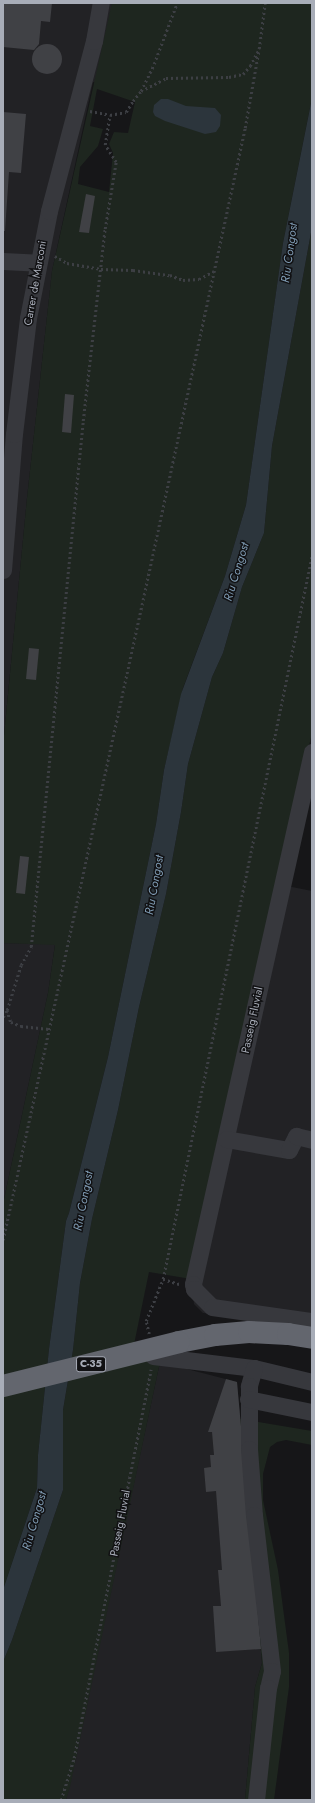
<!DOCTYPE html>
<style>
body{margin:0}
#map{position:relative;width:315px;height:1803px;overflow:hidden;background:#161618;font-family:Jost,sans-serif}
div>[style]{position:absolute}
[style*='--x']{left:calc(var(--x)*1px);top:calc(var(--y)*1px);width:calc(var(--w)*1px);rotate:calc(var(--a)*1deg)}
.built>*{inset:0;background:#222225}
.green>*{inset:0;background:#1e261f}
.water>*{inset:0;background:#2c353c}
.building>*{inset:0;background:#404145}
.round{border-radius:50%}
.path>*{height:2.5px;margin-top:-1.25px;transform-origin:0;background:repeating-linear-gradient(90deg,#3d3f44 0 2px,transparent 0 5px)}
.minor>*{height:17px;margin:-8.5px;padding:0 8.5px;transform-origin:8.5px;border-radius:8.5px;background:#37383d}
.highway>*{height:22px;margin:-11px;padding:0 11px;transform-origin:11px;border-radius:11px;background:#63666e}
.highway-bridge>*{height:22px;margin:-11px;padding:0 11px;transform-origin:11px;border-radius:11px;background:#63666e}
span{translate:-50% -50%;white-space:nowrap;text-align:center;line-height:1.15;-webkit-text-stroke:3px #111113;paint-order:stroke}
.shield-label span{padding:1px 3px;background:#111113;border:1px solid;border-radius:3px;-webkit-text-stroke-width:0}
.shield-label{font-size:10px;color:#a8adb8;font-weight:700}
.street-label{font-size:11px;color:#a8adb8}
.water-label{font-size:12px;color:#7f9bb3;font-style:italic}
.frame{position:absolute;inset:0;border:4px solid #a8adb8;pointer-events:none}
</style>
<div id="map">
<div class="built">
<div style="clip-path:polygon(3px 3px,254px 3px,140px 96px,93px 82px,52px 271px,27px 498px,3px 746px)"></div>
<div style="clip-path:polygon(277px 884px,312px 891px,312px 1326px,203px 1313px,194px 1304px,191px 1279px)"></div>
<div style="clip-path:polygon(3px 943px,55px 944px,48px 993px,3px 1204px)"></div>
<div style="clip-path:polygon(160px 1362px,237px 1382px,262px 1663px,255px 1687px,245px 1800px,66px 1800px)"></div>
</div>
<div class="green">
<div style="clip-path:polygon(evenodd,112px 3px,312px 3px,312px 98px,283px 243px,246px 505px,225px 576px,183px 688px,164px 770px,156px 824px,108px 1057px,69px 1213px,66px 1221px,49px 1349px,38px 1455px,37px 1488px,3px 1590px,3px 1204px,48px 993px,55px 945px,3px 943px,3px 746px,27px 498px,52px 271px,112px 3px,97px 89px,135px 102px,128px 133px,114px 132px,109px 144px,113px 153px,109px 192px,78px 184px,80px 167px,98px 146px,103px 129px,90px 126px,97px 89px)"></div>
<div style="clip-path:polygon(312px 227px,312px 733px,277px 884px,191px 1279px,149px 1272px,131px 1359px,160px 1362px,70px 1787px,66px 1800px,3px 1800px,3px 1662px,12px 1640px,63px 1490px,63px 1410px,73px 1350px,80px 1283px,92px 1219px,118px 1110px,139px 1007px,166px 894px,181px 812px,188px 764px,212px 677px,223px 653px,242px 587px,264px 533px,272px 446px)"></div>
<div style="clip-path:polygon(240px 1419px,312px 1431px,312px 1445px,286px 1440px,277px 1442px,270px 1447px,263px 1474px,263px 1500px,278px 1570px,289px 1653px,289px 1687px,274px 1800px,245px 1800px,255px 1687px,262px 1663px)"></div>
</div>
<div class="water">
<div style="clip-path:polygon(312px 98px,312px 227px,272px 446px,264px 533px,242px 587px,223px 653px,212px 677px,188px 764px,181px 812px,166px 894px,139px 1007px,118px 1110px,92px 1219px,80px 1283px,73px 1350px,63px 1410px,63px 1490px,12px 1640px,3px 1662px,3px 1590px,37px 1488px,38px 1455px,49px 1349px,66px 1221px,69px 1213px,108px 1057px,156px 824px,164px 770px,181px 694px,225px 576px,246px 505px,283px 243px)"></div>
<div style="clip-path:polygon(161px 99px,168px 99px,186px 106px,215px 108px,221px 115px,220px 126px,216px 132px,205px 134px,165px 121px,155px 116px,153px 112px,154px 105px)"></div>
</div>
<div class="building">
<div style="clip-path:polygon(3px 3px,52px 3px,50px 22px,41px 21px,39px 44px,34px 50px,3px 47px)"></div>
<div class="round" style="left:32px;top:44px;width:30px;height:30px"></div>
<div style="clip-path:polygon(3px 112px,26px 114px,21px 173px,9px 172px,5px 231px,3px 231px)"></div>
<div style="clip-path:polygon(86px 194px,95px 196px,89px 233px,79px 232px)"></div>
<div style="clip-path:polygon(65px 394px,74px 395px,71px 433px,62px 432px)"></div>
<div style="clip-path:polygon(29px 648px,39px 649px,36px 680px,26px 679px)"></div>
<div style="clip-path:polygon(20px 856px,29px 857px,25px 894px,16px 893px)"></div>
<div style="clip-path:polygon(226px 1379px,237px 1382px,261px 1649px,216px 1652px,213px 1606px,221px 1606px,218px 1570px,222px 1570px,216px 1491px,206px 1492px,204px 1468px,211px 1467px,210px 1455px,214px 1455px,212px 1432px,208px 1432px)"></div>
</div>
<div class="path">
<div style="--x:141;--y:91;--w:30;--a:-64"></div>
<div style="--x:154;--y:64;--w:65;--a:-69.3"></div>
<div style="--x:90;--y:111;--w:20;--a:11"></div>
<div style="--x:55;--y:256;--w:14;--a:30"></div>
<div style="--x:67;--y:263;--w:35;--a:10"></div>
<div style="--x:101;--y:269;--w:32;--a:2"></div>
<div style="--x:133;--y:270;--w:37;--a:8"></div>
<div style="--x:170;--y:275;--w:14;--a:21"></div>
<div style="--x:183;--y:280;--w:16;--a:-4"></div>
<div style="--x:199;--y:279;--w:17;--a:-28"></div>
<div style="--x:7;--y:1010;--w:13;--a:72"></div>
<div style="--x:11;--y:1022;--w:11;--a:22"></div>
<div style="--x:21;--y:1026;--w:28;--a:6"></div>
<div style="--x:3;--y:1017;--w:8;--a:-60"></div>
<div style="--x:7;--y:1010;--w:47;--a:-72.7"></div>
<div style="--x:21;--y:965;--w:21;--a:-61"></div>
<div style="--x:31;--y:947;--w:529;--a:-84.35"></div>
<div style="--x:83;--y:421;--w:193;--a:-83.5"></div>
<div style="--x:105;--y:229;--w:68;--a:-80.7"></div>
<div style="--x:116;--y:162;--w:20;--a:-123"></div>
<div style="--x:105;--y:145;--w:30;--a:-81"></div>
<div style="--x:110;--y:115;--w:16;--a:-11"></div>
<div style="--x:126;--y:112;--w:13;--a:-58"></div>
<div style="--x:133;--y:101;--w:13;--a:-51"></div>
<div style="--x:141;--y:91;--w:28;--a:-27"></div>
<div style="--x:166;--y:78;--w:63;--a:-0.9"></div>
<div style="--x:229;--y:77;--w:14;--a:-12"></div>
<div style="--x:243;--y:74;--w:11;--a:-49"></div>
<div style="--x:250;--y:66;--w:17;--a:-62"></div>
<div style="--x:3;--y:1240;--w:660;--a:-77.67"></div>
<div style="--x:144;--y:595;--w:478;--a:-77.8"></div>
<div style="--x:245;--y:128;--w:80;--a:-80"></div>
<div style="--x:259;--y:49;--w:46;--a:-82.6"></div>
<div style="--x:163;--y:1279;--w:739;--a:-78.37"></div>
<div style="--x:149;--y:1334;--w:13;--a:-103"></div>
<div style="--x:146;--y:1321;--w:45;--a:-68"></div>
<div style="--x:163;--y:1279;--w:17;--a:17"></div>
<div style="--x:61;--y:1800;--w:44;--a:-72.8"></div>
<div style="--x:74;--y:1758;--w:396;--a:-78.8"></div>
</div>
<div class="minor">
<div style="--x:3;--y:261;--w:35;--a:3"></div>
<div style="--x:3;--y:570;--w:136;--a:-85.4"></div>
<div style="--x:14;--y:434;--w:117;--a:-83.1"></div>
<div style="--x:28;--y:318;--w:109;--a:-78.9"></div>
<div style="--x:49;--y:211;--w:176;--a:-75.2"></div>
<div style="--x:94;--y:41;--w:39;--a:-80"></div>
<div style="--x:312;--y:752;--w:545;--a:102.61"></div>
<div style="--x:193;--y:1284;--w:5;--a:79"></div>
<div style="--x:194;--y:1289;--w:25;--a:45"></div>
<div style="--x:212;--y:1307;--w:101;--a:8"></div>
<div style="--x:226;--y:1139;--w:64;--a:9.9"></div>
<div style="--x:289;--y:1150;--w:16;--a:-63"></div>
<div style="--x:296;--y:1136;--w:16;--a:14"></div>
<div style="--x:153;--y:1356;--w:102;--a:6.8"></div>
<div style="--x:254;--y:1368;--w:60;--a:13.6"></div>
<div style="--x:254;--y:1368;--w:19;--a:106"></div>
<div style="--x:249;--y:1386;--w:63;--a:90"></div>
<div style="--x:249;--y:1449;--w:66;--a:85.7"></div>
<div style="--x:254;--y:1515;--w:157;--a:83.4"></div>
<div style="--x:272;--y:1671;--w:17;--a:103"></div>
<div style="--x:268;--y:1688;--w:113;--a:96.1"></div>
<div style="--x:248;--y:1399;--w:65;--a:11.5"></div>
</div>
<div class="highway">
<div style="--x:179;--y:1342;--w:37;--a:-11"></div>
<div style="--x:215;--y:1335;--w:34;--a:-5"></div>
<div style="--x:249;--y:1332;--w:39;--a:3"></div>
<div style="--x:288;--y:1334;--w:24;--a:9"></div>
</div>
<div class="highway-bridge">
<div style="--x:3;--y:1386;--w:181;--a:-14"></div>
</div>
<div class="shield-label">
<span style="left:91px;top:1364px">C-35</span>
</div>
<div class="street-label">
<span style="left:35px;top:283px;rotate:-80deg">Carrer de Marconi</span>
<span style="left:252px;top:1020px;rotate:-78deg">Passeig Fluvial</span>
<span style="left:120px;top:1523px;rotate:-79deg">Passeig Fluvial</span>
</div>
<div class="water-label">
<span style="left:290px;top:253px;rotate:-82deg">Riu Congost</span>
<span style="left:237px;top:572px;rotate:-73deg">Riu Congost</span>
<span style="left:155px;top:885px;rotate:-80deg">Riu Congost</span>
<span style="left:84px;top:1201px;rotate:-79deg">Riu Congost</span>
<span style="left:35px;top:1521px;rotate:-74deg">Riu Congost</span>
</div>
<div class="frame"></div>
</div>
